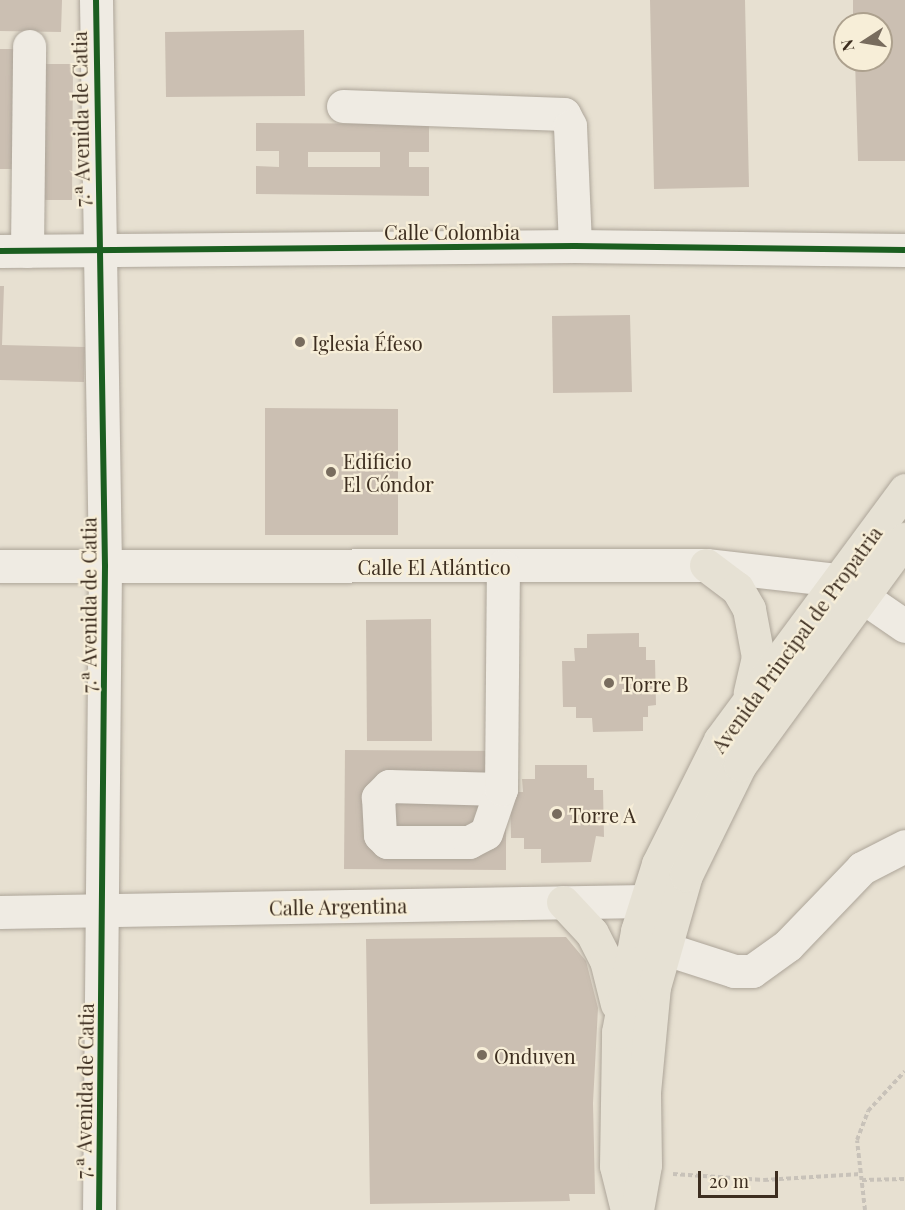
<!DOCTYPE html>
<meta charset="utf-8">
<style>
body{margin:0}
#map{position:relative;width:905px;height:1210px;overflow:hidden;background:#e7e0d1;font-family:"Playfair Display",serif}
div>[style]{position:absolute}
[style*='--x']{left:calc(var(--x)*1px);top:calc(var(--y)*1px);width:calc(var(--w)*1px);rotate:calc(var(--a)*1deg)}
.building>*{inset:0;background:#cbbfb2}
.path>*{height:4px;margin-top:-2px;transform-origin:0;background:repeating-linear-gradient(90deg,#c8c2b9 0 4.5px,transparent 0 7.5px)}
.roads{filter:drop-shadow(0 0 2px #ada599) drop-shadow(0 0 2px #ada599)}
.minor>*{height:33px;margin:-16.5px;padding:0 16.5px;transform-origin:16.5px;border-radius:16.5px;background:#efebe3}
.major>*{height:33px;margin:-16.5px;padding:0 16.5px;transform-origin:16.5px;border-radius:16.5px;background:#e6e1d4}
.cycleway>*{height:6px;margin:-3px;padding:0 3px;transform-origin:3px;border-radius:3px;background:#1b5e20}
.dots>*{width:16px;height:16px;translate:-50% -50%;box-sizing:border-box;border:3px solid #f7eed8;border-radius:50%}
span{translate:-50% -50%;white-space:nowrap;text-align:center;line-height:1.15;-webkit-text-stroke:4.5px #f7eed8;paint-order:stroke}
.street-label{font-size:20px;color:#3d2e20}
.poi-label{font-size:20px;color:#3d2e20}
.left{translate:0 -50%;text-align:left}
.north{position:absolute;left:833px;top:12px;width:60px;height:60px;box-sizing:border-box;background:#f7eed8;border:2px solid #ada18e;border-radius:50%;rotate:258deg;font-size:16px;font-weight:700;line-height:24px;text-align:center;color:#3d2e20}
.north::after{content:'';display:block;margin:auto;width:21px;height:27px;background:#786c5e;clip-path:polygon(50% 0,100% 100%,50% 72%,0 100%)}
.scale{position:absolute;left:698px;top:1171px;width:80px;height:27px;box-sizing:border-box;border:3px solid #3d2e20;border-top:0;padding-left:8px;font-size:18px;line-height:21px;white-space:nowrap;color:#3d2e20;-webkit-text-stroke:4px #f7eed8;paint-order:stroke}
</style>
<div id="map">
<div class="building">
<div style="clip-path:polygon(0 0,62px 0,61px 32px,0 31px)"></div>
<div style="clip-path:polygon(650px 0,745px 0,749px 187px,654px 189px)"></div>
<div style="clip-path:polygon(853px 0,905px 0,905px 161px,858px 161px,855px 60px,881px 60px,881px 24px,853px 24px)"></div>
<div style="clip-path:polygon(304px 30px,305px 96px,166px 97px,165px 32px)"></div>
<div style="clip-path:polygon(0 49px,15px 49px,14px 169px,0 169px)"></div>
<div style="clip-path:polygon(46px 64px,73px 64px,72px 200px,44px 200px)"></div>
<div style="clip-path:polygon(evenodd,256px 123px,429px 124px,429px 152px,409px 152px,409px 167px,429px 167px,429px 196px,256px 194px,256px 166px,279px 167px,279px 151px,256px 151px,256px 123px,308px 152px,380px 152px,380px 167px,308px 167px,308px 152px)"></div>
<div style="clip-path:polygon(0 286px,4px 286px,2px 345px,85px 347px,84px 382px,0 380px)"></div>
<div style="clip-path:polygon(630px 315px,632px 392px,553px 393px,552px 316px)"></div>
<div style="clip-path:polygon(265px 408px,398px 409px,398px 535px,265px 535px)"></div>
<div style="clip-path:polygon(431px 619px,432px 741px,367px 741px,366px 620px)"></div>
<div style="clip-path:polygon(639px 633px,639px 647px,646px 647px,646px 660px,655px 660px,656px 705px,648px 706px,648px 717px,643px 717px,643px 731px,593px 732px,592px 718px,576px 718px,576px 707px,563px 707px,562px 661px,575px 661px,574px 648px,587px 648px,587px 634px)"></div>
<div style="clip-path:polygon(345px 750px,506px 751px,506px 870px,344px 869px)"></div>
<div style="clip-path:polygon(535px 765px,587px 765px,587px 778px,594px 778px,594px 790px,603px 790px,604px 837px,596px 836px,591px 862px,541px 863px,541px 849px,524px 849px,524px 838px,511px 838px,510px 792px,523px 792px,522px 779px,535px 779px)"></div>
<div style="clip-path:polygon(566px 937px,586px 961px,598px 1008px,593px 1103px,595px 1194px,569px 1194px,570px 1201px,370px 1204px,366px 939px)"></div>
</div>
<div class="path">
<div style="--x:673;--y:1174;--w:91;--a:3.8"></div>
<div style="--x:764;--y:1180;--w:97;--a:-3.5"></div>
<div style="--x:862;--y:1180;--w:43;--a:-1.3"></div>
<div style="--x:865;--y:1210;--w:70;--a:-96.5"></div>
<div style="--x:857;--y:1140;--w:31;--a:-69"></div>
<div style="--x:868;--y:1111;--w:54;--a:-47.2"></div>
</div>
<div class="roads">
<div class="minor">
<div style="--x:96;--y:0;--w:566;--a:89.09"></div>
<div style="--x:105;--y:566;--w:644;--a:90.53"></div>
<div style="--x:343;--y:106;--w:221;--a:2.1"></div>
<div style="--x:564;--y:114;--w:13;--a:63"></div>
<div style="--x:570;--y:126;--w:120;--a:87.6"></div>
<div style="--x:0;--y:251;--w:575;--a:-0.5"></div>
<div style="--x:575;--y:246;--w:330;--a:0.7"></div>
<div style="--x:27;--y:251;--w:205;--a:-89.4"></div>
<div style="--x:0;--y:566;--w:706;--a:-0.08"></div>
<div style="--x:706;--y:565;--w:133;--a:6.5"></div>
<div style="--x:838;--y:580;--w:81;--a:34.5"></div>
<div style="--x:501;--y:789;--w:112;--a:-178.5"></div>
<div style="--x:389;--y:786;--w:16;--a:135"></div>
<div style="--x:378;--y:797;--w:38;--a:87"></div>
<div style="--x:380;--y:835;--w:10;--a:45"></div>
<div style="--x:387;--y:842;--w:82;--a:0"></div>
<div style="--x:469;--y:842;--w:19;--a:-28"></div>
<div style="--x:486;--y:833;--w:46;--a:-71.2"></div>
<div style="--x:501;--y:789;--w:223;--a:-89.5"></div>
<div style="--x:0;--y:912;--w:646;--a:-0.98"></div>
<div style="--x:646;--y:901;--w:28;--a:19"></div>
<div style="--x:663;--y:948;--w:75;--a:17.9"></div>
<div style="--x:734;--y:971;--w:18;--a:0"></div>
<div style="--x:752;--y:971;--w:44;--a:-35.8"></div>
<div style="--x:788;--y:945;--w:107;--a:-46.1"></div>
<div style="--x:862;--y:868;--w:48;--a:-27.1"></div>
</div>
<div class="major">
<div style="--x:706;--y:565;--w:39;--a:37"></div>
<div style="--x:737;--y:588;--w:24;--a:60"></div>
<div style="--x:749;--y:609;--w:49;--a:79.4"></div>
<div style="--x:758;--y:657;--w:37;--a:103"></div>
<div style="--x:563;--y:902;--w:42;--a:46.9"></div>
<div style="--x:592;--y:933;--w:30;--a:63"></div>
<div style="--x:606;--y:960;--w:45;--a:76"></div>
<div style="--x:627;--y:1210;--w:45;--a:-104"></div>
<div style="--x:616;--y:1166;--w:134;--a:-89.1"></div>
<div style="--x:618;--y:1032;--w:103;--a:-79.3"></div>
<div style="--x:637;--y:931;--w:70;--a:-72.6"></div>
<div style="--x:658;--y:864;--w:139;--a:-63.4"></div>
<div style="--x:720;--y:740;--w:311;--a:-53.5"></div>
<div style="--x:637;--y:1210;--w:46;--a:-79.9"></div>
<div style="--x:645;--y:1165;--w:73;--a:-90.8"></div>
<div style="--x:644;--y:1092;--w:105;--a:-84.6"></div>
<div style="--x:654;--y:987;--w:116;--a:-74.1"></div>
<div style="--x:686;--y:875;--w:123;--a:-63.9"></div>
<div style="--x:740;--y:765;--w:280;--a:-53.9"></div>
</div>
</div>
<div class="cycleway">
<div style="--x:96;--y:0;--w:566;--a:89.09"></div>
<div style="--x:105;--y:566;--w:644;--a:90.53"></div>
<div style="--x:0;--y:251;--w:575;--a:-0.5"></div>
<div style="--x:575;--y:246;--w:330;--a:0.7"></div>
</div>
<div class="dots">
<div style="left:300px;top:342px;background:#786c5e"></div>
<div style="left:331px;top:472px;background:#786c5e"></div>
<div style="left:609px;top:683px;background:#786c5e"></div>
<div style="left:557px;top:814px;background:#786c5e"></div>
<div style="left:482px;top:1055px;background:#786c5e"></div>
</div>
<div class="street-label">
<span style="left:80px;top:119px;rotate:-91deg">7.ª Avenida de Catia</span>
<span style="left:452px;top:231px">Calle Colombia</span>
<span style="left:434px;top:566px">Calle El Atlántico</span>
<span style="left:88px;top:605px;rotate:-90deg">7.ª Avenida de Catia</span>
<span style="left:796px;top:639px;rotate:-54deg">Avenida Principal de Propatria</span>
<span style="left:338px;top:906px;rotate:-1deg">Calle Argentina</span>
<span style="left:84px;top:1091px;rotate:-89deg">7.ª Avenida de Catia</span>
</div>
<div class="poi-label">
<span class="left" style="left:312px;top:342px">Iglesia Éfeso</span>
<span class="left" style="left:343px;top:472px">Edificio<br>El Cóndor</span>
<span class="left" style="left:621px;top:683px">Torre B</span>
<span class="left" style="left:569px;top:814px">Torre A</span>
<span class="left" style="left:494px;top:1055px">Onduven</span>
</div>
<div class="north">N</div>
<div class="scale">20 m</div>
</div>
